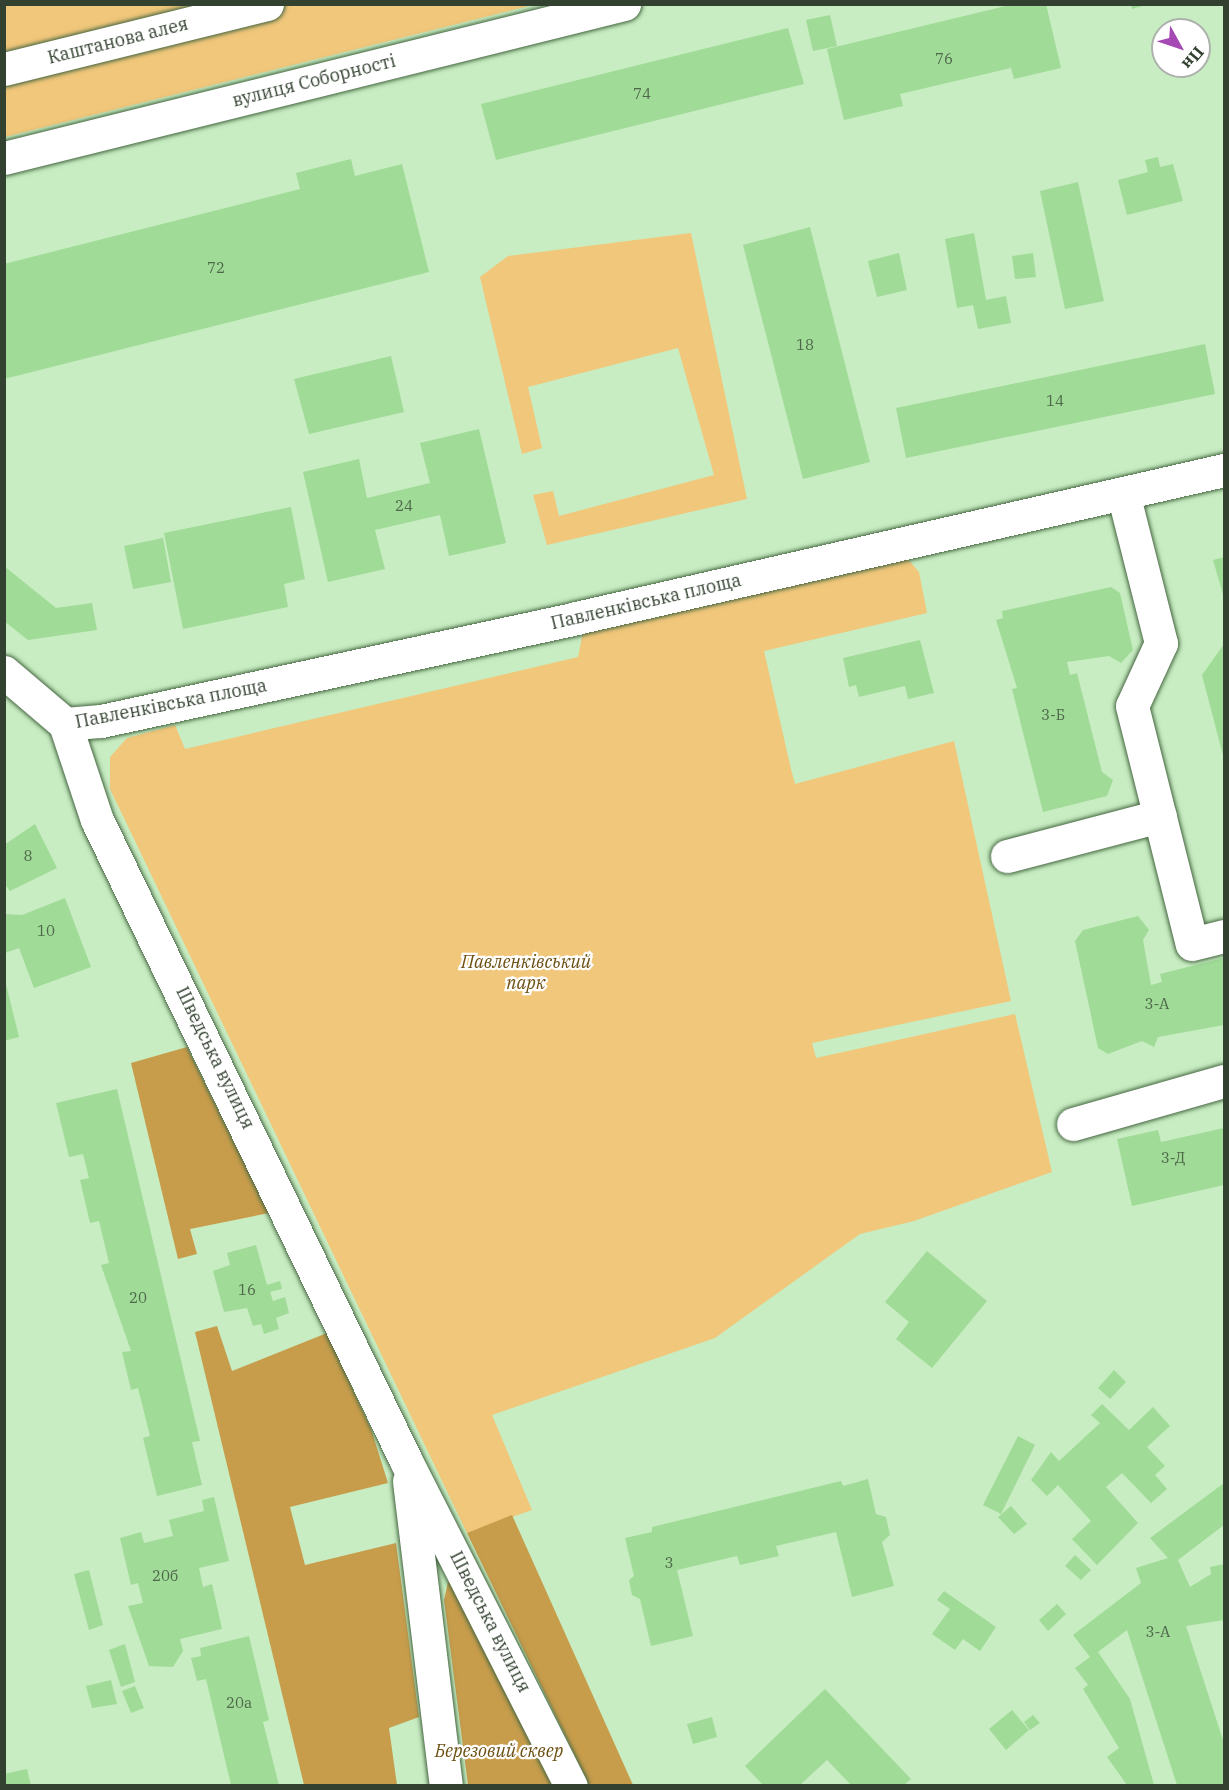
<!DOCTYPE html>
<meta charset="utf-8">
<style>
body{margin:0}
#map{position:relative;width:1229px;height:1790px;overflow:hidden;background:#c8edc2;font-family:"IBM Plex Serif",serif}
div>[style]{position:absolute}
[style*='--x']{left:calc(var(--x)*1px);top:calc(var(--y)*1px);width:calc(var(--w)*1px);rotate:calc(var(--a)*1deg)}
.green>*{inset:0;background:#f1c77b}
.forest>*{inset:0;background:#c79d4c}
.building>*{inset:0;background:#a0db97}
.roads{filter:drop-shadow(0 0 2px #456641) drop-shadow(0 0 2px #456641)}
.minor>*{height:33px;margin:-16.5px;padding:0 16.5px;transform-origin:16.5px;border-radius:16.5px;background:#fff}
.major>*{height:33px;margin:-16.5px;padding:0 16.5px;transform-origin:16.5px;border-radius:16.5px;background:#fff}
span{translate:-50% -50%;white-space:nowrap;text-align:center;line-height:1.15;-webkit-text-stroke:4.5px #fff;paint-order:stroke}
.number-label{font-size:15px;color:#4e684a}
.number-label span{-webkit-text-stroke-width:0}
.street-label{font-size:18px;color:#324130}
.park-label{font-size:18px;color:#6d5013;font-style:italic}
.frame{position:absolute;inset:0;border:6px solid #324130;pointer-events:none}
.north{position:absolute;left:1151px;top:18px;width:60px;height:60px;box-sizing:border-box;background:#fff;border:2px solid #adb3ac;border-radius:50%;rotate:130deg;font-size:16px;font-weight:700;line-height:24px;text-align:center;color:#324130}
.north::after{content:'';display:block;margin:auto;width:21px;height:27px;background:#a54ab5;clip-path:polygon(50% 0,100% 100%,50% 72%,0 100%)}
</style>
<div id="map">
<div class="green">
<div style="clip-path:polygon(5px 4px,533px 5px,5px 137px)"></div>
<div style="clip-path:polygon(691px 233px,747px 499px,547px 545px,533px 495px,553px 491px,559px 516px,714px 475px,678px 348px,528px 387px,542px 448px,522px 454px,480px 277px,508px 256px)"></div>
<div style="clip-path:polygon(906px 557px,919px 572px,927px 613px,764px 651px,791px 769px,795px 784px,954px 741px,1011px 1001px,812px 1043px,816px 1058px,1015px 1014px,1052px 1172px,914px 1221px,860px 1234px,715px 1338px,492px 1415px,532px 1510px,467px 1533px,110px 789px,110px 757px,127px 738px,175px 725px,185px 749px,578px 657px,583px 632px,595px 626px)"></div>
</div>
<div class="forest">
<div style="clip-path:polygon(187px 1047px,269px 1213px,190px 1229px,197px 1254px,178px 1259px,131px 1063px)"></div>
<div style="clip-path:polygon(217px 1326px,232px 1371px,327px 1333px,371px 1429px,388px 1483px,290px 1507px,305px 1565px,396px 1543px,419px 1717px,389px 1728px,397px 1785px,304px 1785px,195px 1332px)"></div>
<div style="clip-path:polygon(512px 1515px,633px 1785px,589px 1785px,467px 1533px)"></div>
<div style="clip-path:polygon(448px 1582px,453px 1584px,553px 1785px,468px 1785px,444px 1600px)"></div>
</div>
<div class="building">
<div style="clip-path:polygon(1014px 4px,1046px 4px,1061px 68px,1014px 79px,1011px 68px,900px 94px,903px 106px,844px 120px,827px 49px)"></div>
<div style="clip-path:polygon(1131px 4px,1146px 4px,1146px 5px,1132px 9px)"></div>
<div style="clip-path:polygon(830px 15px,837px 46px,813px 51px,806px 20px)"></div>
<div style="clip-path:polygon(788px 28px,804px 84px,496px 160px,481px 104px)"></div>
<div style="clip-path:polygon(1158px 157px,1160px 167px,1173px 164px,1183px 201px,1127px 215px,1118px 180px,1148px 172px,1145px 160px)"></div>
<div style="clip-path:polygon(351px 159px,355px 176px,402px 164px,429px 272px,4px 379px,4px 264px,300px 189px,296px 173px)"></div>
<div style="clip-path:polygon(1078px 182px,1104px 301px,1065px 309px,1040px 191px)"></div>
<div style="clip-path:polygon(810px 227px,870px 462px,803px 479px,743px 245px)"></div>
<div style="clip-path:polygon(974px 233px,986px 300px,1006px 296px,1011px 323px,978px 329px,973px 305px,957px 308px,945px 239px)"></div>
<div style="clip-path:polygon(899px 253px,907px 290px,877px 297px,868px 261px)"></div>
<div style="clip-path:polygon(1033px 253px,1036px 277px,1015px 279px,1012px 256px)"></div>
<div style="clip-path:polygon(1205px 344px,1215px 394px,906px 458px,896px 408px)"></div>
<div style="clip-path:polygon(391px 356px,404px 412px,309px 434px,294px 379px)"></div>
<div style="clip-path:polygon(479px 429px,506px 543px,449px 556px,440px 515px,375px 530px,385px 569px,328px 582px,303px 472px,359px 459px,367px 498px,430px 483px,420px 443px)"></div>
<div style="clip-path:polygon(291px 507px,305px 579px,284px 584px,288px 607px,183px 629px,164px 533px)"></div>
<div style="clip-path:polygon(163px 538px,171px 582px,133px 589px,124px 546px)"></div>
<div style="clip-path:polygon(1224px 557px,1224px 598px,1213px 560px)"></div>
<div style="clip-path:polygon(4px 566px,56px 608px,92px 603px,97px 630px,28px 640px,4px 621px)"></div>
<div style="clip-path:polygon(1111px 587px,1120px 593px,1133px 650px,1121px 663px,1109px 656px,1067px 662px,1070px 675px,1077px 673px,1102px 772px,1113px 780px,1107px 796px,1043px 812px,1012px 689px,1017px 688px,996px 620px,1003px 618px,1002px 611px)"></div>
<div style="clip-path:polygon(920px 640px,934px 693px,908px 699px,905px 686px,859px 697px,856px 685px,849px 687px,843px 658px)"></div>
<div style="clip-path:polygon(1224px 644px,1224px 759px,1202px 675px)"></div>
<div style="clip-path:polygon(35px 824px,57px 868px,10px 891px,4px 883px,4px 845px)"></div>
<div style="clip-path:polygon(65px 898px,91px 967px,34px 988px,19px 948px,5px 953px,5px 914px,22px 915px)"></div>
<div style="clip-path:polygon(1138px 916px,1149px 930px,1143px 940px,1151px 985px,1162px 982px,1160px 974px,1224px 958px,1224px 1025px,1158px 1037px,1154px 1047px,1142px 1041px,1108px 1054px,1098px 1048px,1075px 941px,1083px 930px)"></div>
<div style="clip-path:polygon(5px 980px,19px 1037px,4px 1041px,4px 981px)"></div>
<div style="clip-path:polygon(117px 1089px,200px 1441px,192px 1442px,202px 1485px,157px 1496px,143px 1438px,150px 1436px,138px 1388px,131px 1390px,122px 1352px,131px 1351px,101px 1265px,109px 1263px,99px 1221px,90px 1223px,80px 1180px,89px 1178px,83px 1154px,69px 1157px,56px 1103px)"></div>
<div style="clip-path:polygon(1224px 1128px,1224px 1185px,1132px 1206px,1117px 1139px,1158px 1130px,1161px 1142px)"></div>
<div style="clip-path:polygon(256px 1245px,267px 1285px,280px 1281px,282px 1289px,270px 1292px,273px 1301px,285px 1297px,289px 1313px,276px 1318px,279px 1329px,264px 1334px,261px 1324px,253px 1326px,247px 1308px,224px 1312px,213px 1271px,230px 1265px,227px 1253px)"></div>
<div style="clip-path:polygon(927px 1251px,987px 1301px,932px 1368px,896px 1339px,909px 1322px,885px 1302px)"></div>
<div style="clip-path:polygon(1114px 1370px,1126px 1382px,1110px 1399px,1098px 1388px)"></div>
<div style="clip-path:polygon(1102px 1404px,1129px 1430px,1153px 1407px,1170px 1426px,1147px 1447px,1165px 1466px,1155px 1475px,1167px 1489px,1151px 1503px,1122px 1473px,1106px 1487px,1138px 1523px,1097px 1565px,1072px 1539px,1091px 1521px,1058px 1485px,1047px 1496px,1031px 1480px,1051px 1452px,1059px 1461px,1100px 1423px,1091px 1415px)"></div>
<div style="clip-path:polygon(1018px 1436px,1035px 1445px,1001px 1514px,983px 1505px)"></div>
<div style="clip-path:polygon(868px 1479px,876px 1514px,886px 1517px,890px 1535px,882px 1542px,894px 1586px,852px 1597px,836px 1532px,776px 1546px,779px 1556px,740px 1565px,737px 1556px,677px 1570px,693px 1636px,651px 1646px,640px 1599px,632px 1595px,629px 1580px,634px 1576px,625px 1538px,652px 1532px,652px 1527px,841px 1481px,843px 1486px)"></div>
<div style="clip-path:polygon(1224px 1483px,1224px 1525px,1178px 1560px,1190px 1587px,1211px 1574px,1210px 1567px,1224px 1564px,1224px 1620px,1186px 1626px,1224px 1743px,1224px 1785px,1177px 1785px,1127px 1630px,1098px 1652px,1130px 1699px,1154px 1785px,1127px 1785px,1107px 1757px,1119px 1748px,1083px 1689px,1088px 1685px,1075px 1668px,1090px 1657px,1073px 1635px,1141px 1583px,1136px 1568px,1168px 1558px,1150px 1538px)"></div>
<div style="clip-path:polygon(214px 1497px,229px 1561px,199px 1568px,203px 1587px,212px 1584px,222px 1629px,180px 1639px,183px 1651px,173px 1667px,149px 1666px,128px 1606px,143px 1603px,138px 1583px,131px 1585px,120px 1538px,141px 1532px,144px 1543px,173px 1536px,169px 1520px,204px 1511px,202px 1500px)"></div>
<div style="clip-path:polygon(1011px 1506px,1027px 1524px,1014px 1534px,998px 1517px)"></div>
<div style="clip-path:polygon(1075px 1555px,1091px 1570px,1081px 1580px,1065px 1566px)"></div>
<div style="clip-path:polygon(89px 1570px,103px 1625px,89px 1630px,74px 1574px)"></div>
<div style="clip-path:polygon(944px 1591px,996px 1627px,980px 1651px,963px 1639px,955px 1650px,932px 1634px,950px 1609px,937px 1600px)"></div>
<div style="clip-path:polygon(1057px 1604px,1066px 1614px,1048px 1631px,1039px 1620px)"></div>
<div style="clip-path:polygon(249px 1636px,269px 1720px,263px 1722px,279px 1785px,231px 1785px,206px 1679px,197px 1681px,191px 1658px,201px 1656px,200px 1648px)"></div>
<div style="clip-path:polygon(125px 1644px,135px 1682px,121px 1687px,109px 1650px)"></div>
<div style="clip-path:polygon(111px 1680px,117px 1704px,92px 1708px,86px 1686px)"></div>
<div style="clip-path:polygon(135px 1686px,144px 1708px,131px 1713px,122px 1691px)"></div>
<div style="clip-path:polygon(825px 1689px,911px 1779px,904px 1785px,851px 1785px,827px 1760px,800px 1785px,763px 1785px,745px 1766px)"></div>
<div style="clip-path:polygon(1012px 1710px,1029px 1730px,1006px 1750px,989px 1729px)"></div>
<div style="clip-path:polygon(1033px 1715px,1040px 1723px,1030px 1730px,1024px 1722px)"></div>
<div style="clip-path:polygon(712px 1717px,717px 1737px,693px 1744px,687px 1724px)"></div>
<div style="clip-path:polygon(27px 1769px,31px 1785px,4px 1785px,4px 1774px)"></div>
</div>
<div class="roads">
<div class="minor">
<div style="--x:4;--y:69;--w:271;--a:-13.9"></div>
<div style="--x:1123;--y:493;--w:155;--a:75.8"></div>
<div style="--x:1161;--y:643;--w:69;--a:114.7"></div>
<div style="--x:1132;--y:706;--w:245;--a:75.9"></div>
<div style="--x:1192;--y:944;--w:33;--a:-14"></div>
<div style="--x:4;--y:672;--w:80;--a:40.4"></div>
<div style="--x:65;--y:724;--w:101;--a:71.6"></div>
<div style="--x:97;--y:820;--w:712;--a:64.26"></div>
<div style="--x:406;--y:1461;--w:364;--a:63.1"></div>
<div style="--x:65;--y:724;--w:36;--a:-5"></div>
<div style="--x:101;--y:721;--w:486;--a:-12.2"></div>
<div style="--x:576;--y:618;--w:665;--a:-12.87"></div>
<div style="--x:1007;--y:856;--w:158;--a:-14.7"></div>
<div style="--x:1073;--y:1124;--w:157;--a:-15.9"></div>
<div style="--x:409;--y:1481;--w:307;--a:83.1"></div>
</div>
<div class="major">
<div style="--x:4;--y:158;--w:639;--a:-13.95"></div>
</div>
</div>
<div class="number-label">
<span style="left:944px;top:59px">76</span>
<span style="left:642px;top:94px">74</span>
<span style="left:216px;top:268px">72</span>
<span style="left:805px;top:345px">18</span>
<span style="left:1055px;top:401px">14</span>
<span style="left:404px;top:506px">24</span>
<span style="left:1053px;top:715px">3-Б</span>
<span style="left:28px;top:856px">8</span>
<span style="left:46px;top:931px">10</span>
<span style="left:1157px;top:1004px">3-А</span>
<span style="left:1173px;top:1158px">3-Д</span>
<span style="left:247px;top:1290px">16</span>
<span style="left:138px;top:1298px">20</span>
<span style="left:669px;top:1563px">3</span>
<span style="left:165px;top:1576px">20б</span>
<span style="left:1158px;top:1632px">3-А</span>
<span style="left:239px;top:1703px">20а</span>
</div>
<div class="street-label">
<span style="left:118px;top:41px;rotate:-14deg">Каштанова алея</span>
<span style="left:314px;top:81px;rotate:-14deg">вулиця Соборності</span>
<span style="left:646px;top:602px;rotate:-13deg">Павленківська площа</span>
<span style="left:171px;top:704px;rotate:-11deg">Павленківська площа</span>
<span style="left:215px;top:1058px;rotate:64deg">Шведська вулиця</span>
<span style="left:490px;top:1622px;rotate:63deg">Шведська вулиця</span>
</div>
<div class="park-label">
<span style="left:526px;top:973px">Павленківський<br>парк</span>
<span style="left:499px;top:1751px">Березовий сквер</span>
</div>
<div class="frame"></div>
<div class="north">Пн</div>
</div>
